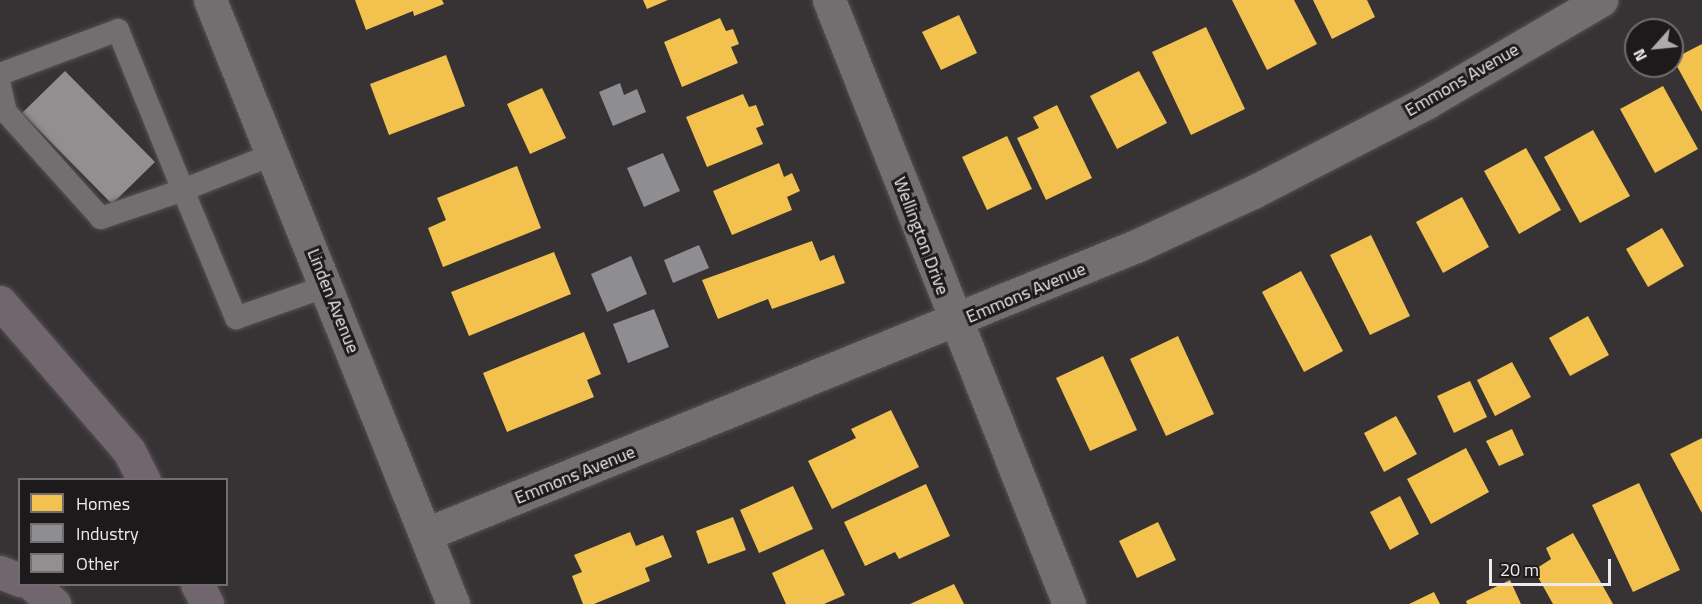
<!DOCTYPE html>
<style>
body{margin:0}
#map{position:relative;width:1702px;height:604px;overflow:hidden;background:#373335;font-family:"Titillium Web",sans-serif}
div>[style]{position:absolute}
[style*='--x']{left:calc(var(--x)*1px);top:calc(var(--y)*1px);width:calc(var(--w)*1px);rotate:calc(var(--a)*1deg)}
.homes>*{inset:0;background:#f2c14e}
.industry>*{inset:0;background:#8d8d92}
.building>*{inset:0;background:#928f90}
.roads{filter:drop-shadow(0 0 2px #545153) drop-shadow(0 0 2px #545153)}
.lane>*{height:22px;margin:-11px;padding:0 11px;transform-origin:11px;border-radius:11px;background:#736f71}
.street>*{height:33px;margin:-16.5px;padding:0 16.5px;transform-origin:16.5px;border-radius:16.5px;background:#736f71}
.secondary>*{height:33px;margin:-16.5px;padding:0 16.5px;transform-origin:16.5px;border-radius:16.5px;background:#736f71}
.highway>*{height:33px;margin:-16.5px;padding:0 16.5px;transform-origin:16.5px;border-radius:16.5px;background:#72666e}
span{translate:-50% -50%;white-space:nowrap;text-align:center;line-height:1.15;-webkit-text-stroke:6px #1d1a1c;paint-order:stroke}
.street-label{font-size:18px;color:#eeeaed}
.legend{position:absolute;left:18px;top:478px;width:210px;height:108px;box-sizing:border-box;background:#1d1a1c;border:2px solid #716d70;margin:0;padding:8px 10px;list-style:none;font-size:18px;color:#eeeaed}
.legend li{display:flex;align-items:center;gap:12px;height:30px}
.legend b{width:30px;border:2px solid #716d70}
.north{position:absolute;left:1624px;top:18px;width:60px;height:60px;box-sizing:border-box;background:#1d1a1c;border:2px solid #716d70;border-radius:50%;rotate:243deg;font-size:16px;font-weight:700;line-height:24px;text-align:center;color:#eeeaed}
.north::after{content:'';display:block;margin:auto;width:21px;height:27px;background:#aeaaad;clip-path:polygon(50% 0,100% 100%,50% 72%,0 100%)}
.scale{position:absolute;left:1489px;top:559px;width:122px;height:27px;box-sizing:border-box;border:3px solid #eeeaed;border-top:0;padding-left:8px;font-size:18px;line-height:21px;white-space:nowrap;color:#eeeaed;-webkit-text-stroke:4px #1d1a1c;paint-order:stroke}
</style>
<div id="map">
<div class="homes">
<div style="clip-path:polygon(355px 0,442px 0,444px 4px,414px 16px,413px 11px,366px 30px)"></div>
<div style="clip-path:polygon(643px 0,668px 0,647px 9px)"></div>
<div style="clip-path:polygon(1232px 0,1294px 0,1317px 44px,1267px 70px)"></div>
<div style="clip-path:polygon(1313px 0,1367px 0,1375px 17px,1332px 39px)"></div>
<div style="clip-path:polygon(959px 15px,977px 53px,941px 70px,922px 32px)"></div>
<div style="clip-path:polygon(720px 18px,726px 31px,733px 29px,739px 44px,731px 47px,738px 63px,682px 87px,664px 42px)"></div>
<div style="clip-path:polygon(1206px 27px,1245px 109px,1191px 135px,1152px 52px)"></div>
<div style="clip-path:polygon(1702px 44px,1702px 112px,1673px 59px)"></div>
<div style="clip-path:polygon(446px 55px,465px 106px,389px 135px,370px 84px)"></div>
<div style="clip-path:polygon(1139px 71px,1167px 123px,1117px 149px,1090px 96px)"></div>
<div style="clip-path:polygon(1663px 86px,1698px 149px,1655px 173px,1620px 109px)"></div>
<div style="clip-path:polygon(542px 88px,566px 138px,530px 154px,507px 104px)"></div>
<div style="clip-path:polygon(743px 94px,749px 107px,756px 105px,764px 125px,756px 128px,763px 144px,707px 167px,686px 117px)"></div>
<div style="clip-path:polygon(1057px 105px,1092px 178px,1046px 200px,1017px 138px,1039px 128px,1033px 117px)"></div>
<div style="clip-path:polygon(1593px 130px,1630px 196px,1580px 223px,1544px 157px)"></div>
<div style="clip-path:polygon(1007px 136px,1032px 189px,987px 210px,962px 157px)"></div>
<div style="clip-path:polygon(1526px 148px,1561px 210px,1519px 234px,1484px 171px)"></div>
<div style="clip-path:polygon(779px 163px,784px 177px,792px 173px,800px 191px,787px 197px,792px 210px,732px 235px,713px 191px)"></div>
<div style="clip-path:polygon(517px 166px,541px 228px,443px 267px,428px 228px,446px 220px,437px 198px)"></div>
<div style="clip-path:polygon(1462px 197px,1489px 247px,1443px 273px,1416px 222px)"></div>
<div style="clip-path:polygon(1662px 228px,1684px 266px,1648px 287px,1626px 249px)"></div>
<div style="clip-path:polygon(1371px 235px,1410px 316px,1370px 335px,1330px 255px)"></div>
<div style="clip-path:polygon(812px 241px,820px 261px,834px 255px,845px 283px,772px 309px,768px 299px,718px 319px,702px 280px)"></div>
<div style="clip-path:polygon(554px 252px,571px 294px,469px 336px,451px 292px)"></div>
<div style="clip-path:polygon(1301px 271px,1343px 351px,1304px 372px,1262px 292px)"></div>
<div style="clip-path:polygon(1588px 316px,1609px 355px,1570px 376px,1549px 338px)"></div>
<div style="clip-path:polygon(584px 332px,601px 374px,587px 380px,594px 397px,507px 432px,483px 373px)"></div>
<div style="clip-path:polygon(1178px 336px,1214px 414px,1166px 436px,1130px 359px)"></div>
<div style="clip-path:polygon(1103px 356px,1137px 430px,1090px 451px,1056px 378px)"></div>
<div style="clip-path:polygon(1512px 362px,1531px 397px,1495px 416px,1477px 380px)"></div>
<div style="clip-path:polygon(1470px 381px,1487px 417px,1454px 433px,1437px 396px)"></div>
<div style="clip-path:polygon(891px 410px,919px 467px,832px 509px,808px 461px,856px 438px,851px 429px)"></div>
<div style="clip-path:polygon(1396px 416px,1417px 454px,1384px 472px,1364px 433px)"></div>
<div style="clip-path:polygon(1512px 429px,1524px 455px,1499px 466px,1486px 441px)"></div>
<div style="clip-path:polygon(1702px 438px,1702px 513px,1670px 454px)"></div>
<div style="clip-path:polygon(1466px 448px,1489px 492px,1431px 524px,1407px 479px)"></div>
<div style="clip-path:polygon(1639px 483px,1680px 570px,1633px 592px,1592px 505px)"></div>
<div style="clip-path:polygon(926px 484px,950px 536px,899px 559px,895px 552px,865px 566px,844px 522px)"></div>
<div style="clip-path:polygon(793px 486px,813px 529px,759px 553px,740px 510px)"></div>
<div style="clip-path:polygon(1400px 496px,1419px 534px,1390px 550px,1370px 512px)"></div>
<div style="clip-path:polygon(733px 517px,746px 550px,708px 564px,696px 531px)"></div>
<div style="clip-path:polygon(1158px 522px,1176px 560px,1137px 578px,1119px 541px)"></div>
<div style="clip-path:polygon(630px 532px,636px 546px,663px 535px,672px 557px,645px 568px,650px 581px,594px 604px,583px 604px,572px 576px,582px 572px,574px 555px)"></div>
<div style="clip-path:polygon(1573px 533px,1613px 604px,1553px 604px,1534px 570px,1551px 559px,1546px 548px)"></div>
<div style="clip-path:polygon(823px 549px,845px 595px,824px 604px,786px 604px,772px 573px)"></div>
<div style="clip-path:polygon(1510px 580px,1521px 604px,1467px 604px,1466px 601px)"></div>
<div style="clip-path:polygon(954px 584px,964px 604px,910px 604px)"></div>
<div style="clip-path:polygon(1434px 592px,1440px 604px,1409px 604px)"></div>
</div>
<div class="industry">
<div style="clip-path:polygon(620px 83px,624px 95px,637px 89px,646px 112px,613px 126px,599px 92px)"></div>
<div style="clip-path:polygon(663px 153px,680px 191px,644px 207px,627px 168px)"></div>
<div style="clip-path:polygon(699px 245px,709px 268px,673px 283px,664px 260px)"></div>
<div style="clip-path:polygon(631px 256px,647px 294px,607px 312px,591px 274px)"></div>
<div style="clip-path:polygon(654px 309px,669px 347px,628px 363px,613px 324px)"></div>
</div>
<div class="building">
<div style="clip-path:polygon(65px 71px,155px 162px,112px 204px,22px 113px)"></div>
</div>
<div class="roads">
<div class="lane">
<div style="--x:0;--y:74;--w:126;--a:-20.4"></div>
<div style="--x:118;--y:30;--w:173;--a:67.9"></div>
<div style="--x:183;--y:190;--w:87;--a:161.1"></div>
<div style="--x:101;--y:218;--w:142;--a:-131.9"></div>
<div style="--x:6;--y:112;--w:27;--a:-103"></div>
<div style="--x:274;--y:154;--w:98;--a:158.4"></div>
<div style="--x:183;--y:190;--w:139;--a:67.5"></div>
<div style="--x:236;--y:318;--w:96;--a:-19.4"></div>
</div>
<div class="street">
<div style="--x:829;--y:0;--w:650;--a:68.33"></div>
<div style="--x:426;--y:534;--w:766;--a:-22.08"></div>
<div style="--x:1136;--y:246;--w:129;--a:-24.8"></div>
<div style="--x:1253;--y:192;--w:196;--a:-27.3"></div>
<div style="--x:1427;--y:102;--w:202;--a:-30.4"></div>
</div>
<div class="secondary">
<div style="--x:210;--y:0;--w:651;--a:68.08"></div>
</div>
<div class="highway">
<div style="--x:0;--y:302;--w:197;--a:49.1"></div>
<div style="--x:129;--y:451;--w:33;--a:63"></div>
<div style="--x:0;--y:572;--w:22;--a:22"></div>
<div style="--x:32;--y:584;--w:30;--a:42"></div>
<div style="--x:197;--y:584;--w:22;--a:63"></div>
</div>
</div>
<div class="street-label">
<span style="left:1462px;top:80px;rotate:-30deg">Emmons Avenue</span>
<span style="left:921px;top:236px;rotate:69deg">Wellington Drive</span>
<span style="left:1026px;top:293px;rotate:-23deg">Emmons Avenue</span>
<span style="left:333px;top:301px;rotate:68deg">Linden Avenue</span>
<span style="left:575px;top:475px;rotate:-22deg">Emmons Avenue</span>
</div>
<ul class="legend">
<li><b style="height:16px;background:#f2c14e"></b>Homes</li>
<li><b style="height:16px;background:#8d8d92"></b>Industry</li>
<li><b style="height:16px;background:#928f90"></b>Other</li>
</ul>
<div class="north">N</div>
<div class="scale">20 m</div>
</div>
